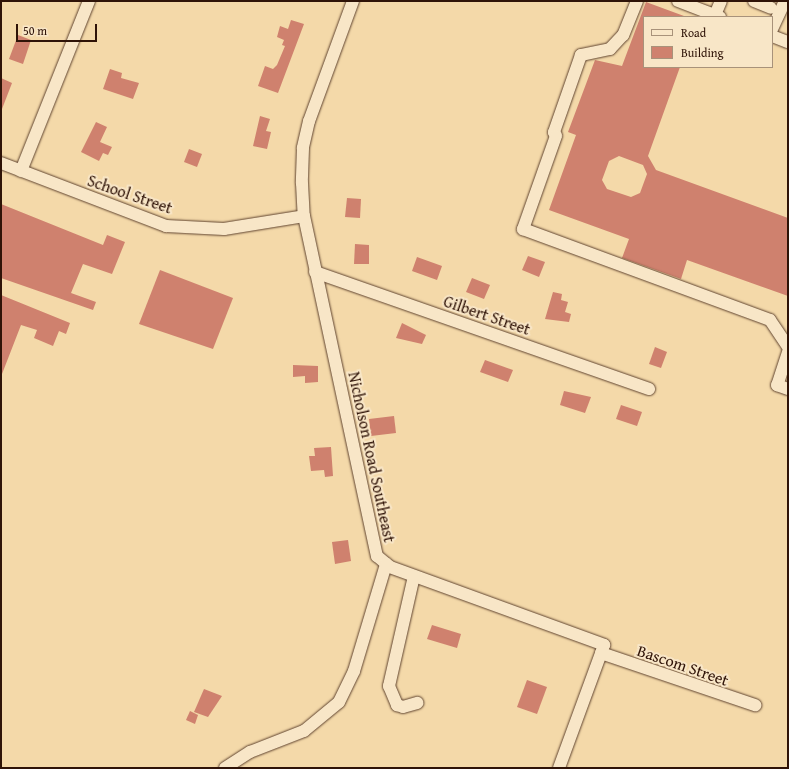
<!DOCTYPE html>
<style>
body{margin:0}
#map{position:relative;width:789px;height:769px;overflow:hidden;background:#f4d9a9;font-family:"Gentium Book Plus",serif}
div>[style]{position:absolute}
[style*='--x']{left:calc(var(--x)*1px);top:calc(var(--y)*1px);width:calc(var(--w)*1px);rotate:calc(var(--a)*1deg)}
.building>*{inset:0;background:#cf816e}
.roads{filter:drop-shadow(0 0 1px #604430) drop-shadow(0 0 1px #604430)}
.minor>*{height:12px;margin:-6px;padding:0 6px;transform-origin:6px;border-radius:6px;background:#f8e6c7}
span{translate:-50% -50%;white-space:nowrap;text-align:center;line-height:1.15;-webkit-text-stroke:4px #f8e6c7;paint-order:stroke}
.street-label{font-size:16px;color:#2f1307}
.frame{position:absolute;inset:0;border:2px solid #2f1307;pointer-events:none}
.legend{position:absolute;left:643px;top:16px;width:130px;height:52px;box-sizing:border-box;background:#f8e6c7;border:1px solid #a8927a;margin:0;padding:5px 7px;list-style:none;font-size:12px;color:#2f1307}
.legend li{display:flex;align-items:center;gap:8px;height:20px}
.legend b{width:20px;border:1px solid #a8927a}
.scale{position:absolute;left:16px;top:24px;width:81px;height:18px;box-sizing:border-box;border:2px solid #2f1307;border-top:0;padding-left:5px;font-size:12px;line-height:14px;white-space:nowrap;color:#2f1307;-webkit-text-stroke:3px #f8e6c7;paint-order:stroke}
</style>
<div id="map">
<div class="building">
<div style="clip-path:polygon(evenodd,646px 2px,684px 16px,644px 17px,644px 67px,680px 67px,648px 156px,656px 170px,788px 218px,788px 296px,687px 260px,681px 279px,622px 258px,629px 239px,549px 210px,576px 135px,568px 132px,595px 60px,622px 66px,646px 2px,619px 156px,643px 165px,647px 174px,640px 193px,631px 197px,607px 189px,602px 180px,609px 161px,619px 156px)"></div>
<div style="clip-path:polygon(291px 20px,304px 24px,278px 93px,258px 86px,265px 66px,273px 69px,277px 65px,285px 46px,282px 45px,284px 40px,277px 37px,280px 26px,288px 29px)"></div>
<div style="clip-path:polygon(18px 35px,31px 40px,23px 64px,9px 59px)"></div>
<div style="clip-path:polygon(110px 69px,122px 73px,121px 78px,139px 83px,133px 99px,103px 89px)"></div>
<div style="clip-path:polygon(1px 78px,12px 83px,2px 109px,1px 109px)"></div>
<div style="clip-path:polygon(260px 116px,270px 119px,266px 131px,271px 132px,267px 149px,253px 146px)"></div>
<div style="clip-path:polygon(96px 122px,107px 127px,100px 142px,112px 147px,108px 155px,103px 153px,99px 161px,81px 152px)"></div>
<div style="clip-path:polygon(189px 149px,202px 154px,197px 167px,184px 162px)"></div>
<div style="clip-path:polygon(347px 198px,361px 199px,360px 218px,345px 217px)"></div>
<div style="clip-path:polygon(1px 204px,103px 245px,107px 235px,125px 242px,112px 274px,83px 264px,71px 293px,96px 302px,93px 310px,1px 278px)"></div>
<div style="clip-path:polygon(355px 244px,369px 245px,369px 264px,354px 264px)"></div>
<div style="clip-path:polygon(528px 256px,545px 262px,539px 277px,522px 270px)"></div>
<div style="clip-path:polygon(417px 257px,442px 266px,437px 280px,412px 271px)"></div>
<div style="clip-path:polygon(160px 270px,233px 298px,213px 349px,139px 324px)"></div>
<div style="clip-path:polygon(472px 278px,490px 285px,484px 299px,466px 292px)"></div>
<div style="clip-path:polygon(553px 292px,562px 294px,561px 300px,568px 302px,565px 312px,571px 314px,569px 322px,545px 319px)"></div>
<div style="clip-path:polygon(1px 295px,70px 323px,66px 334px,59px 331px,53px 346px,34px 338px,37px 330px,21px 325px,2px 374px)"></div>
<div style="clip-path:polygon(402px 323px,426px 335px,422px 344px,396px 338px)"></div>
<div style="clip-path:polygon(655px 347px,667px 352px,661px 368px,649px 364px)"></div>
<div style="clip-path:polygon(485px 360px,513px 370px,508px 382px,480px 372px)"></div>
<div style="clip-path:polygon(293px 365px,318px 366px,318px 382px,305px 383px,305px 376px,293px 377px)"></div>
<div style="clip-path:polygon(564px 391px,591px 397px,585px 413px,560px 405px)"></div>
<div style="clip-path:polygon(621px 405px,642px 412px,637px 426px,616px 419px)"></div>
<div style="clip-path:polygon(394px 416px,396px 433px,371px 436px,369px 419px)"></div>
<div style="clip-path:polygon(331px 447px,333px 476px,325px 477px,324px 470px,311px 471px,309px 456px,315px 456px,314px 448px)"></div>
<div style="clip-path:polygon(348px 540px,351px 561px,335px 564px,332px 542px)"></div>
<div style="clip-path:polygon(432px 625px,461px 634px,457px 648px,427px 639px)"></div>
<div style="clip-path:polygon(527px 680px,547px 687px,537px 714px,517px 707px)"></div>
<div style="clip-path:polygon(204px 689px,222px 696px,208px 717px,194px 712px)"></div>
<div style="clip-path:polygon(190px 711px,198px 715px,195px 724px,186px 720px)"></div>
</div>
<div class="roads">
<div class="minor">
<div style="--x:353;--y:1;--w:128;--a:110.1"></div>
<div style="--x:309;--y:121;--w:28;--a:103"></div>
<div style="--x:303;--y:148;--w:35;--a:92"></div>
<div style="--x:302;--y:183;--w:33;--a:87"></div>
<div style="--x:304;--y:216;--w:348;--a:77.9"></div>
<div style="--x:377;--y:556;--w:17;--a:40"></div>
<div style="--x:390;--y:567;--w:228;--a:20"></div>
<div style="--x:604;--y:645;--w:131;--a:110.1"></div>
<div style="--x:637;--y:1;--w:37;--a:112"></div>
<div style="--x:623;--y:35;--w:19;--a:133"></div>
<div style="--x:610;--y:49;--w:30;--a:168"></div>
<div style="--x:581;--y:55;--w:82;--a:109.3"></div>
<div style="--x:554;--y:132;--w:4;--a:63"></div>
<div style="--x:556;--y:136;--w:99;--a:109.5"></div>
<div style="--x:523;--y:229;--w:263;--a:20.2"></div>
<div style="--x:770;--y:320;--w:32;--a:56"></div>
<div style="--x:678;--y:1;--w:45;--a:20.9"></div>
<div style="--x:754;--y:1;--w:18;--a:22"></div>
<div style="--x:715;--y:15;--w:15;--a:-67"></div>
<div style="--x:772;--y:29;--w:31;--a:-65"></div>
<div style="--x:772;--y:36;--w:17;--a:21"></div>
<div style="--x:1;--y:163;--w:177;--a:20.9"></div>
<div style="--x:166;--y:226;--w:58;--a:3"></div>
<div style="--x:224;--y:229;--w:81;--a:-9.2"></div>
<div style="--x:21;--y:171;--w:183;--a:-68.2"></div>
<div style="--x:315;--y:272;--w:354;--a:19.3"></div>
<div style="--x:788;--y:352;--w:35;--a:108"></div>
<div style="--x:777;--y:385;--w:12;--a:20"></div>
<div style="--x:414;--y:576;--w:113;--a:102.8"></div>
<div style="--x:389;--y:686;--w:21;--a:67"></div>
<div style="--x:397;--y:705;--w:6;--a:18"></div>
<div style="--x:403;--y:707;--w:15;--a:-16"></div>
<div style="--x:601;--y:653;--w:163;--a:18.7"></div>
<div style="--x:225;--y:768;--w:30;--a:-33"></div>
<div style="--x:250;--y:752;--w:58;--a:-21.3"></div>
<div style="--x:304;--y:731;--w:45;--a:-39.6"></div>
<div style="--x:339;--y:702;--w:34;--a:-64"></div>
<div style="--x:354;--y:671;--w:112;--a:-73.3"></div>
</div>
</div>
<div class="street-label">
<span style="left:130px;top:194px;rotate:19deg">School Street</span>
<span style="left:487px;top:315px;rotate:19deg">Gilbert Street</span>
<span style="left:372px;top:457px;rotate:78deg">Nicholson Road Southeast</span>
<span style="left:683px;top:665px;rotate:19deg">Bascom Street</span>
</div>
<div class="frame"></div>
<ul class="legend">
<li><b style="height:5px;background:#f8e6c7"></b>Road</li>
<li><b style="height:11px;background:#cf816e"></b>Building</li>
</ul>
<div class="scale">50 m</div>
</div>
